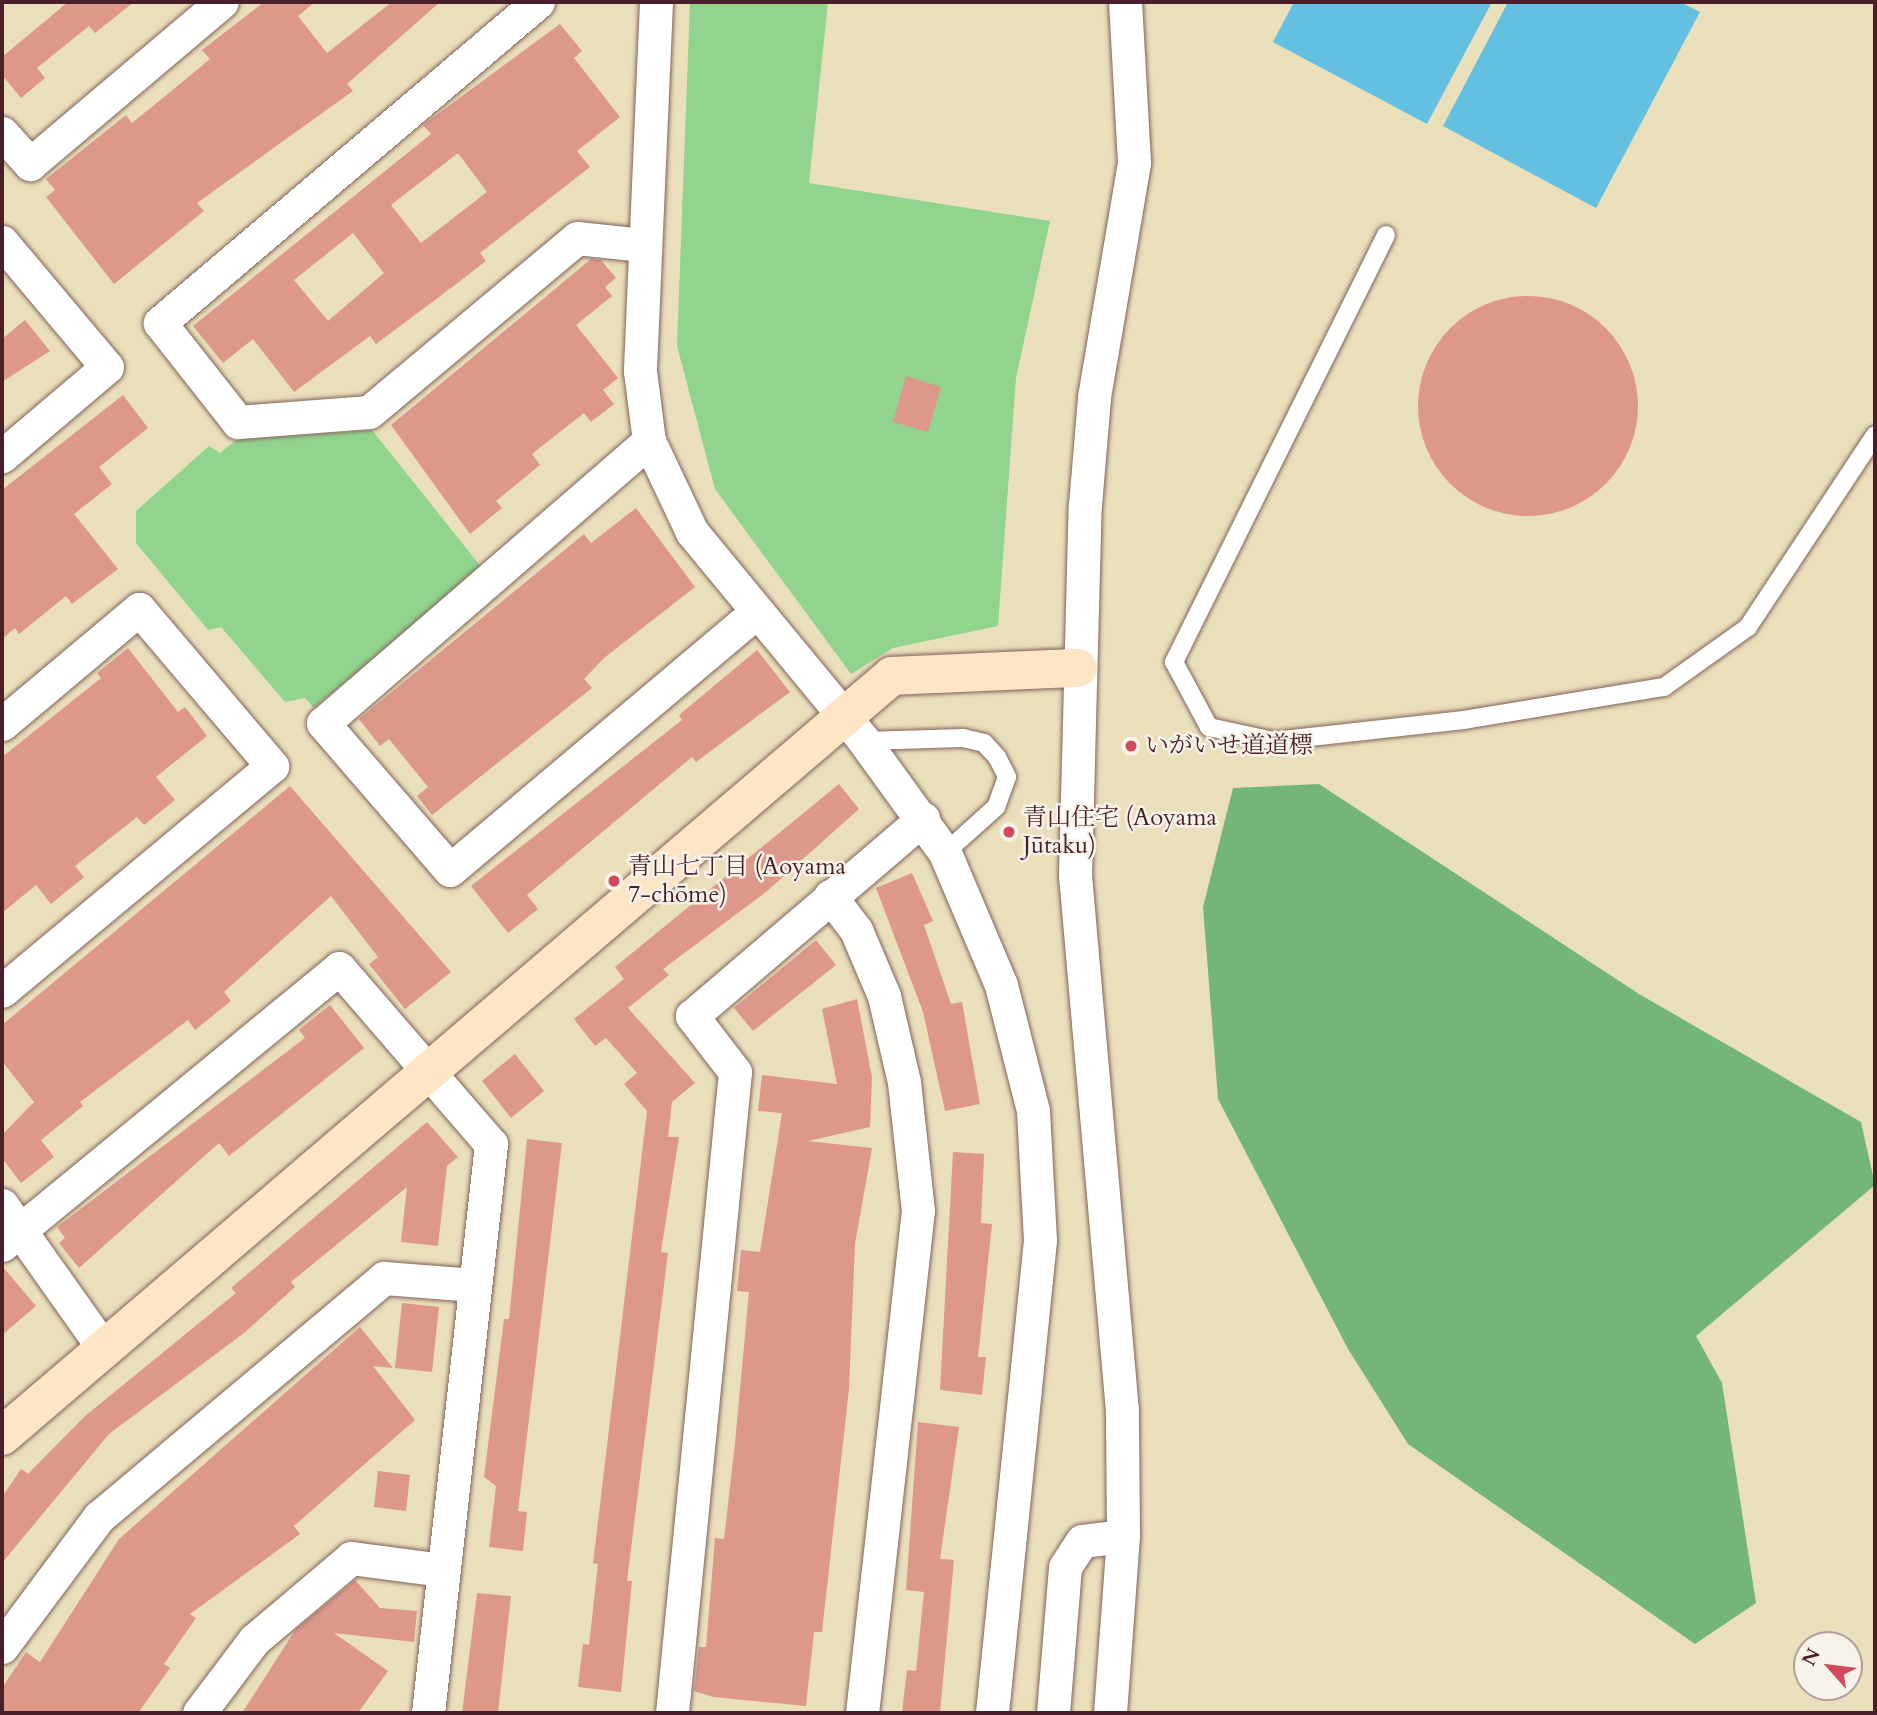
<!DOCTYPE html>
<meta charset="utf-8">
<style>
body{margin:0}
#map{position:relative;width:1877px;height:1715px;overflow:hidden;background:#eadfbb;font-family:Cardo,"Noto Serif JP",serif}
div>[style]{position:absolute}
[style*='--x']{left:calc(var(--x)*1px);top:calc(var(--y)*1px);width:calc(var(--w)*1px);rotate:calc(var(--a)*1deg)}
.green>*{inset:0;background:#90d48d}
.forest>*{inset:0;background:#74b678}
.water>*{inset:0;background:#63c0e1}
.building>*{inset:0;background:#dd988a}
.round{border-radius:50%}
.roads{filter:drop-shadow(0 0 2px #82625d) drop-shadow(0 0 2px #82625d)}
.lane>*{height:18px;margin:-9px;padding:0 9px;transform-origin:9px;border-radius:9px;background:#fff}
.street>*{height:33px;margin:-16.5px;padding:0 16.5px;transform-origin:16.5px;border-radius:16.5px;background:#fff}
.secondary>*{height:38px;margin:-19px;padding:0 19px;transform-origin:19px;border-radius:19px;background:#fee5c5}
.dots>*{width:19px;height:19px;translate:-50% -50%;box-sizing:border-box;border:4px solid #f7f3e8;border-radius:50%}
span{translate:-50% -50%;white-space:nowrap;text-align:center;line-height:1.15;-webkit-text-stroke:5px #f7f3e8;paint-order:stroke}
.poi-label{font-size:24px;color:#4a1f2b}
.left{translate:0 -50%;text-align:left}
.frame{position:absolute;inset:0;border:4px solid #4a1f2b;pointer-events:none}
.north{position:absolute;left:1793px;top:1631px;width:70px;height:70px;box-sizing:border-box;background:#f7f3e8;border:2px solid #b29e9c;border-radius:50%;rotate:298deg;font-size:19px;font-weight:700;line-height:28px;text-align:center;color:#4a1f2b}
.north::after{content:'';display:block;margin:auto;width:24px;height:32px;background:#d1495b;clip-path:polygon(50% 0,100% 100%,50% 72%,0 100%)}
</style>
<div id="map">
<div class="green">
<div style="clip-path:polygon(690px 2px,828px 2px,809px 183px,1050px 221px,1016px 378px,998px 626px,893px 648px,851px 674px,715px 489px,677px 346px)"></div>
<div style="clip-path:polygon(372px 430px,482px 568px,314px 708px,305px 698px,285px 702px,221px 627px,208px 630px,136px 543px,136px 511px,209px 446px,220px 453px,236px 440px)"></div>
</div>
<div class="forest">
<div style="clip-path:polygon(1319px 784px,1639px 994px,1861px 1122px,1875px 1185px,1696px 1336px,1722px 1383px,1756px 1603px,1695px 1644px,1408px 1444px,1348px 1349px,1218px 1099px,1203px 907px,1233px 788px)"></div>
</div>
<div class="water">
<div style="clip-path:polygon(1294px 2px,1492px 2px,1427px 124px,1273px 42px)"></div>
<div style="clip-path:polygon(1508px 2px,1680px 2px,1700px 12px,1596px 208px,1443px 126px)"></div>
</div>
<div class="building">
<div style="clip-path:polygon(68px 2px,134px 2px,95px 33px,89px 26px,37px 68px,45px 78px,21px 98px,2px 75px,2px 57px)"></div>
<div style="clip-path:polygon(264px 2px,315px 2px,298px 16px,327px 53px,392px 2px,440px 2px,347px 84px,353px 91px,197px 203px,204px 211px,114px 284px,46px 197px,55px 190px,46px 179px,126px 115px,132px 123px,164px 97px,210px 59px,202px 50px)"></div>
<div style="clip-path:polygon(evenodd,560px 24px,582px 51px,574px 58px,620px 117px,577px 151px,590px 167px,480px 253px,486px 261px,455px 285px,376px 344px,370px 336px,294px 392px,253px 339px,223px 363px,193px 326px,431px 134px,423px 125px,560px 24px,458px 153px,487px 192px,421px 243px,391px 205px,458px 153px,560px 24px,353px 233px,384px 273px,328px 321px,294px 280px,353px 233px)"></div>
<div style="clip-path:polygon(591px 259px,601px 260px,616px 278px,605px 287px,612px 296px,576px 325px,618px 378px,603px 390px,614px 404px,591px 422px,584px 413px,532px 454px,540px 465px,496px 501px,502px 508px,470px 534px,391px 425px)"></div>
<div class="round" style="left:1418px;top:296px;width:220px;height:220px"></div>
<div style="clip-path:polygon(25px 320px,50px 351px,2px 382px,2px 339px)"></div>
<div style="clip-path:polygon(906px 376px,941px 387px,928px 432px,893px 422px)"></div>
<div style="clip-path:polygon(123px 395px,148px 428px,99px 467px,112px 484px,74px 514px,118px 569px,72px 604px,66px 596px,19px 634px,15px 628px,2px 639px,2px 490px)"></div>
<div style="clip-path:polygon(636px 508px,695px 587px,604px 658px,584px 679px,592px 688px,432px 815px,417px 796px,428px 787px,389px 739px,380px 746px,359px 719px,584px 534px,591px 543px)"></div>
<div style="clip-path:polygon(128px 648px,178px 712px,185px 707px,207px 736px,156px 777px,175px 800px,144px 825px,137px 817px,75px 866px,84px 877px,51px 904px,36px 885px,2px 913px,2px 757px,101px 678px,97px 673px)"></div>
<div style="clip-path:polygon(757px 650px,790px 692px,696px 762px,692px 757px,527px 895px,538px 909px,508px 933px,471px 886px,682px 720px,679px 715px)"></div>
<div style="clip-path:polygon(839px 784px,859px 809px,766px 892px,663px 969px,669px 975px,628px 1008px,695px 1083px,672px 1102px,668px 1137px,679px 1137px,661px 1252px,668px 1253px,627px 1581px,632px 1581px,621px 1692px,578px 1687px,583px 1644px,589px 1645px,598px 1564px,593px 1563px,647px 1111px,624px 1084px,637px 1073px,606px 1038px,595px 1046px,574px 1019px,624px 979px,615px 967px)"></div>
<div style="clip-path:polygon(290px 786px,451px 972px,405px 1009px,369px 964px,378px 957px,331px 896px,224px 992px,231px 1001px,195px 1030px,188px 1020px,80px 1102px,83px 1106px,41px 1140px,54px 1157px,21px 1183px,2px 1158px,2px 1135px,34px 1102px,2px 1061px,2px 1025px)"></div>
<div style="clip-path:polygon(912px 873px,933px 921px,924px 925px,951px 1004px,962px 1002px,980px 1104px,945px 1111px,923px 1012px,876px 888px)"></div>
<div style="clip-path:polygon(816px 940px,836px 965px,753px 1031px,734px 1008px)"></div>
<div style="clip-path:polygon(857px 999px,872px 1077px,870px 1127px,808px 1141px,872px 1148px,855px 1244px,849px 1389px,822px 1632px,814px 1632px,806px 1706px,713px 1697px,694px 1691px,699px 1647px,706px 1647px,715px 1538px,724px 1539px,735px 1443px,749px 1292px,737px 1291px,741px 1250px,760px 1252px,782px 1113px,758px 1111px,762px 1075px,837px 1084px,822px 1009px)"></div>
<div style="clip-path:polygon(330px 1005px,364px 1048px,229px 1156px,219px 1143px,79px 1268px,59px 1243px,65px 1238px,57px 1227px,305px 1038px,299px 1030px)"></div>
<div style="clip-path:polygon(515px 1054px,544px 1091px,511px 1118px,482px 1081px)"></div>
<div style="clip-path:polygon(427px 1122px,458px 1157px,447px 1166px,438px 1246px,401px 1242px,407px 1187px,291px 1282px,295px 1287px,244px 1333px,109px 1434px,2px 1563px,2px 1497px,21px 1469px,28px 1474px,85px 1416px,236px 1293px,231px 1288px)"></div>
<div style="clip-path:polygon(527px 1139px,562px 1143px,518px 1511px,527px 1512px,523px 1551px,489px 1547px,496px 1486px,484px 1477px,504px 1319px,509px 1319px)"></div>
<div style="clip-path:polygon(953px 1152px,984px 1154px,981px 1223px,992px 1224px,978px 1357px,986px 1357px,982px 1395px,940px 1390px)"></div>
<div style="clip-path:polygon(2px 1266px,36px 1306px,2px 1335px)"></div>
<div style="clip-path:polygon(402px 1303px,439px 1307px,432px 1372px,395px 1368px)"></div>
<div style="clip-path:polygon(360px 1327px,393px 1368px,373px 1366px,415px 1420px,294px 1526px,300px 1534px,190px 1614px,196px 1618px,164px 1664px,170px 1668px,138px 1713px,2px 1713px,2px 1688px,26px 1652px,40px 1662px,119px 1539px)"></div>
<div style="clip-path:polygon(918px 1422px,959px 1427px,940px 1559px,954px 1560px,940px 1713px,902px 1713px,907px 1670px,916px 1671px,924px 1592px,906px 1590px)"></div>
<div style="clip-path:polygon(378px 1471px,410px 1475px,406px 1511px,374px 1507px)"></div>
<div style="clip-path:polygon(355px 1580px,380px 1608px,417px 1611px,414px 1642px,334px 1633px,388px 1671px,358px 1713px,242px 1713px,296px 1629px)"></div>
<div style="clip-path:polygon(477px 1593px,511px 1596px,498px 1713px,462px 1713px)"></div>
</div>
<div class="roads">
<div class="lane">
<div style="--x:1386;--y:235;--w:477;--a:116.4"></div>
<div style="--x:1174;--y:662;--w:74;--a:61.7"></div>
<div style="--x:1209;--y:727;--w:66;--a:12.2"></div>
<div style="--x:1274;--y:741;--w:191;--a:-6.3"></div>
<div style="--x:1464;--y:720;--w:203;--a:-9.4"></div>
<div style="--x:1664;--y:687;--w:103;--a:-35.5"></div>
<div style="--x:1748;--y:627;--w:230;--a:-56.5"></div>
<div style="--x:864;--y:741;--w:99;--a:-1.7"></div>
<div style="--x:963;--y:738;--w:22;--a:13"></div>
<div style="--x:984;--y:743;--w:19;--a:47"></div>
<div style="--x:997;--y:757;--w:22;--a:63"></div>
<div style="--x:1007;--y:777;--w:32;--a:110"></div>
<div style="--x:996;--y:807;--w:69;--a:138"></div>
</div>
<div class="street">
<div style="--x:538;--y:2;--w:496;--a:139.7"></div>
<div style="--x:160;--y:323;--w:126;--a:51.8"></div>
<div style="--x:238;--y:422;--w:131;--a:-4.4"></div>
<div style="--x:369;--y:412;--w:271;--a:-39.9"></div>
<div style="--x:577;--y:238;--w:66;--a:6.1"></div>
<div style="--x:656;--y:2;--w:369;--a:92.5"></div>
<div style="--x:640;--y:371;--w:71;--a:82.7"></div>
<div style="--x:649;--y:441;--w:101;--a:64.7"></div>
<div style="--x:692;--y:532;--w:271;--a:50.5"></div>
<div style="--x:864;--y:741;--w:138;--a:54.1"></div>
<div style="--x:945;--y:853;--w:143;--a:67"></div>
<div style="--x:1001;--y:985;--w:130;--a:75.7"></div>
<div style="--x:1033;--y:1111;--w:129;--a:86.9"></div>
<div style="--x:1040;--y:1240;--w:475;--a:95.8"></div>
<div style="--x:2;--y:133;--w:42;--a:47.9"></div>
<div style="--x:30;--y:164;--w:251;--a:-40.2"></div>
<div style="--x:2;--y:242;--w:163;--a:50"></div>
<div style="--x:107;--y:367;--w:138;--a:139.7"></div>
<div style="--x:649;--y:441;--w:431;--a:139.1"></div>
<div style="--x:323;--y:723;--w:194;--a:49.2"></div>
<div style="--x:450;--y:870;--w:400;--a:-40.1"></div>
<div style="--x:2;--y:724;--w:179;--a:-40"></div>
<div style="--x:139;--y:609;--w:206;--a:49.7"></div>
<div style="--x:272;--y:766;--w:351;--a:140.2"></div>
<div style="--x:830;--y:896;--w:43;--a:52.6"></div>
<div style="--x:856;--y:930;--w:72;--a:67"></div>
<div style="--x:884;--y:996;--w:88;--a:76.9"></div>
<div style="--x:904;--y:1082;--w:129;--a:83.8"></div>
<div style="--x:918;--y:1210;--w:506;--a:96.35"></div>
<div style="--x:2;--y:1205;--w:173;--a:54.7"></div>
<div style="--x:2;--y:1245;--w:436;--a:-39.4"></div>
<div style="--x:339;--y:968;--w:233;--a:49.2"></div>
<div style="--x:491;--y:1144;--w:572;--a:96.32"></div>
<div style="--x:2;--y:1647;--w:162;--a:-53.3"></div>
<div style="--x:99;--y:1517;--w:372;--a:-40"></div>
<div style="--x:384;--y:1278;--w:91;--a:4.4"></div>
<div style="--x:199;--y:1713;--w:91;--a:-53"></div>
<div style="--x:254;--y:1640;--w:127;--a:-40.2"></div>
<div style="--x:351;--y:1558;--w:92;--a:7.5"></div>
<div style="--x:672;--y:1713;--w:644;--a:-84.39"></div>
<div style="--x:735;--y:1072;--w:71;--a:-127.5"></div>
<div style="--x:692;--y:1016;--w:304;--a:-40.5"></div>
<div style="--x:1053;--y:1713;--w:146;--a:-85.3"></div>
<div style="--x:1065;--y:1567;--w:31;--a:-57"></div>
<div style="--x:1082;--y:1541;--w:41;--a:-7"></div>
<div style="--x:1110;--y:1713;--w:177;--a:-85.8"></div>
<div style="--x:1123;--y:1536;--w:125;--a:-90.5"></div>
<div style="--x:1122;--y:1411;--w:538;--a:-95.01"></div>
<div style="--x:1075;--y:875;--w:370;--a:-88.5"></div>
<div style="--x:1085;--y:505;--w:108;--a:-85.2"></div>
<div style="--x:1094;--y:397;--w:238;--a:-80.3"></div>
<div style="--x:1134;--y:162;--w:160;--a:-93.2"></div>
</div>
<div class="secondary">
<div style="--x:2;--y:1436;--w:1170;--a:-40.5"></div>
<div style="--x:892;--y:676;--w:186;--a:-2.5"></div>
</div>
</div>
<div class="dots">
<div style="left:1131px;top:746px;background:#d1495b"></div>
<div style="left:1009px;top:832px;background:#d1495b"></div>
<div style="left:614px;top:881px;background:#d1495b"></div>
</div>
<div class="poi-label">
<span class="left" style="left:1145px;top:746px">いがいせ道道標</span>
<span class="left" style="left:1023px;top:832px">青山住宅 (Aoyama<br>Jūtaku)</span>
<span class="left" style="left:628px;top:881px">青山七丁目 (Aoyama<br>7-chōme)</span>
</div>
<div class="frame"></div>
<div class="north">N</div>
</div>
